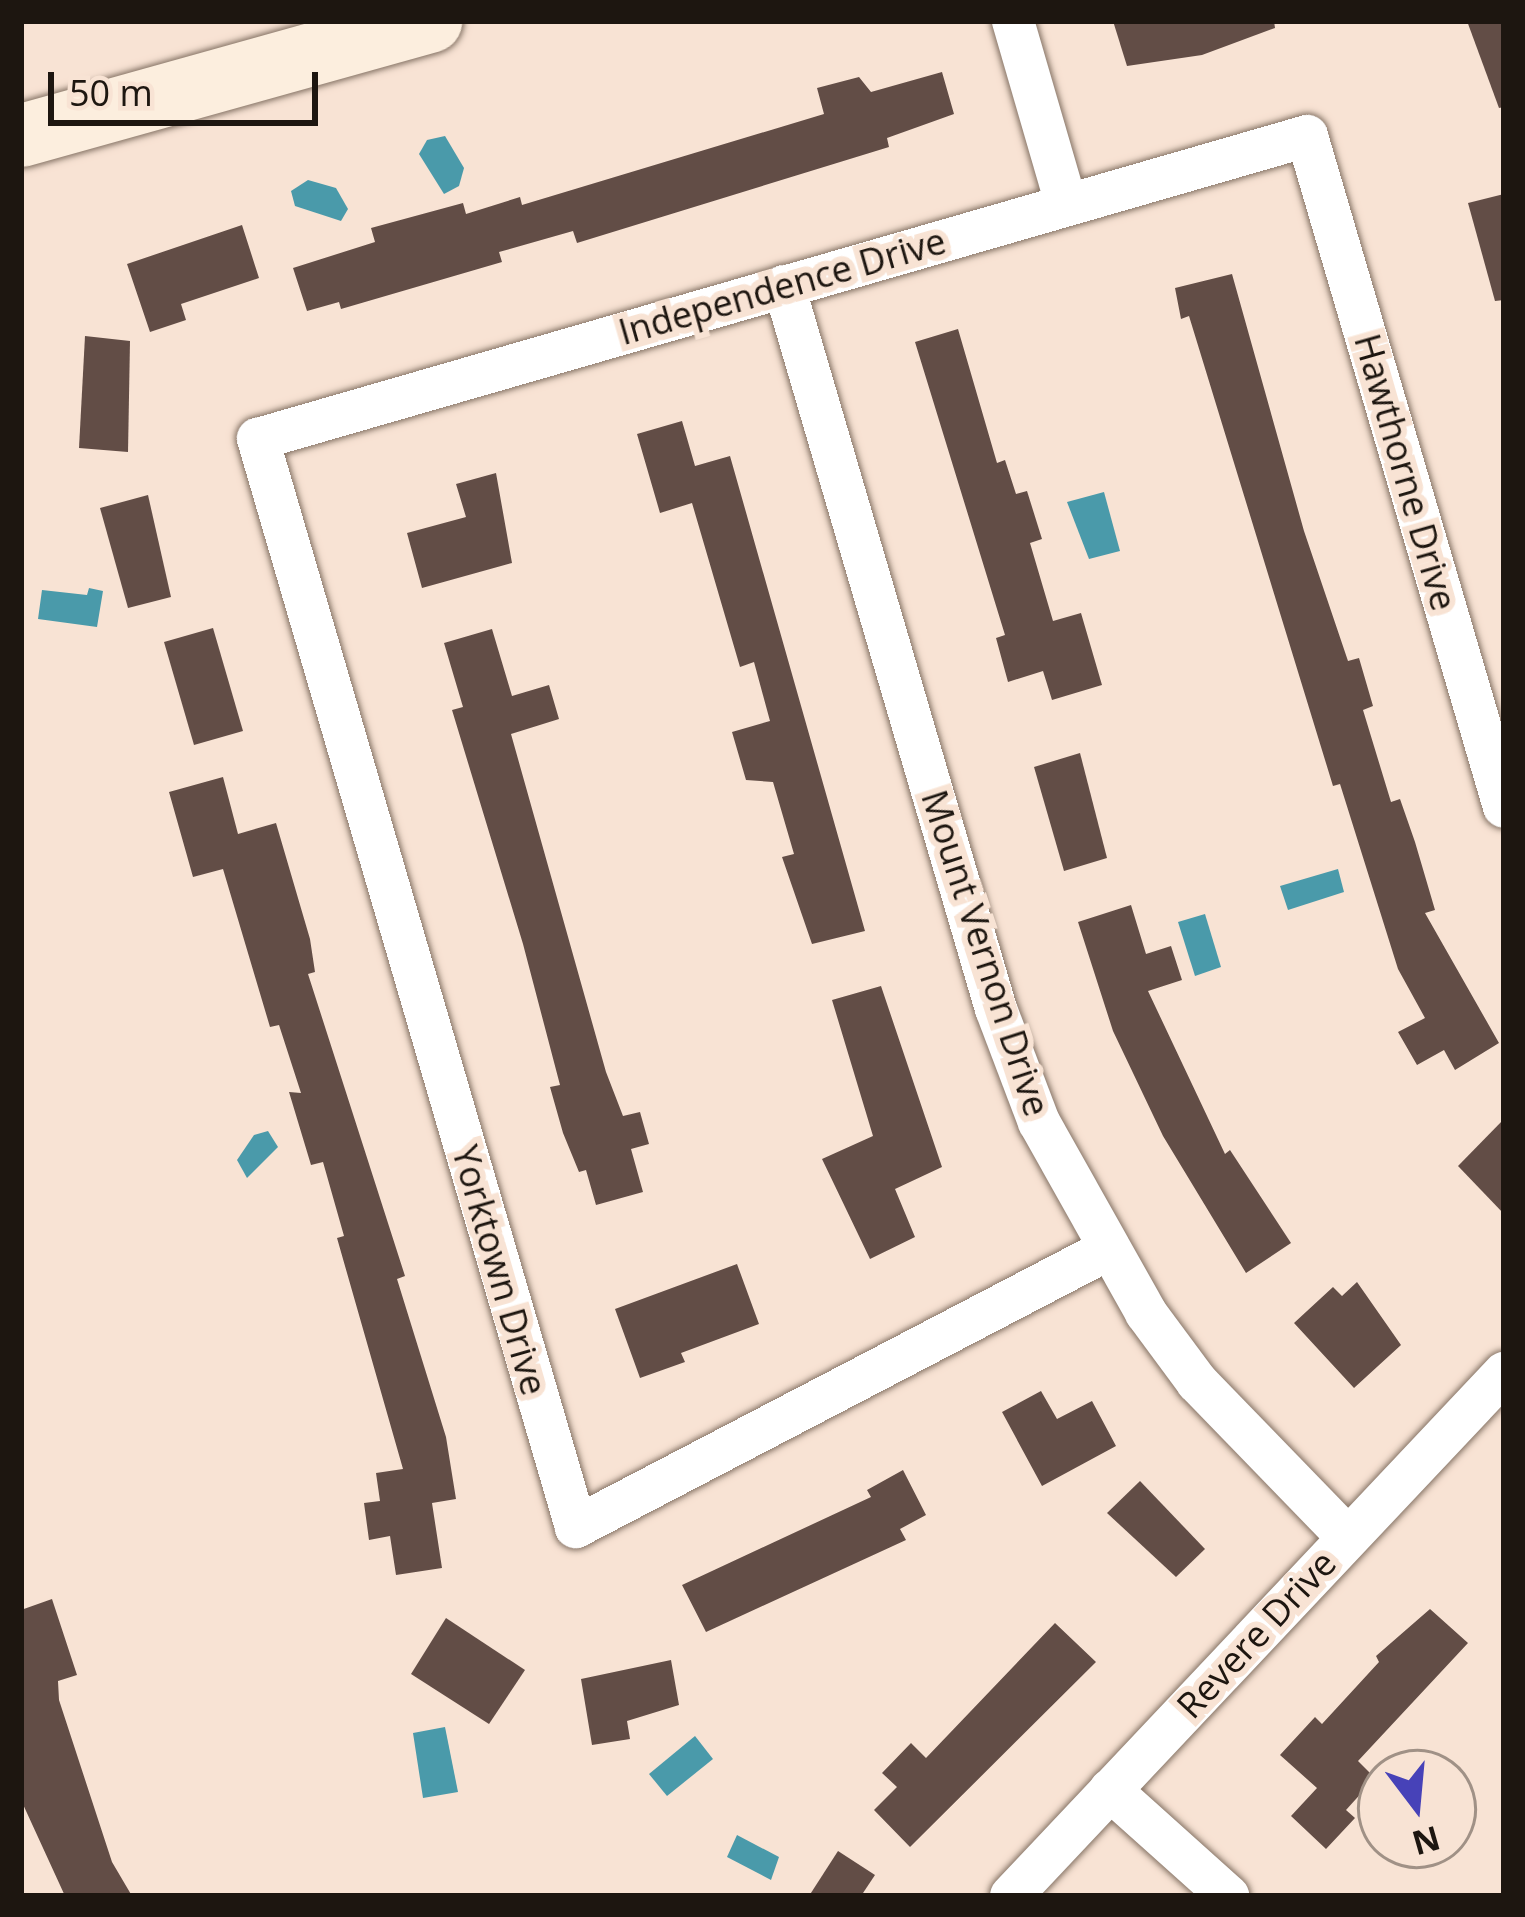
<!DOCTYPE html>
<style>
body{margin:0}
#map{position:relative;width:1525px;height:1917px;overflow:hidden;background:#f8e3d4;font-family:"Open Sans",sans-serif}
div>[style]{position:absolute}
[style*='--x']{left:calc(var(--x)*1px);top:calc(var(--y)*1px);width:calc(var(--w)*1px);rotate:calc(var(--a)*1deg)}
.water>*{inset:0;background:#4a9aaa}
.building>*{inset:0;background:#624d46}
.roads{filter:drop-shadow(0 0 3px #867466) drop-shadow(0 0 3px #867466)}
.street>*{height:42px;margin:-21px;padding:0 21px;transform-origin:21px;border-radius:21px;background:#fff}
.secondary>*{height:63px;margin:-31.5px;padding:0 31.5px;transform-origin:31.5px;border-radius:31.5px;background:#fceede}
span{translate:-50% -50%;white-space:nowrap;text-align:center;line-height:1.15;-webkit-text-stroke:12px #f8e3d4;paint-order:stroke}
.street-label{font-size:36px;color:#1d1610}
.frame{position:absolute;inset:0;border:24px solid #1d1610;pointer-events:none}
.north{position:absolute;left:1357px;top:1749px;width:120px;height:120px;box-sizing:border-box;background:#f8e3d4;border:3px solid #a09186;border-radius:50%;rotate:164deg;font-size:33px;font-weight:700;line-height:48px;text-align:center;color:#1d1610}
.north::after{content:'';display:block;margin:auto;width:42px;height:54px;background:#4742b8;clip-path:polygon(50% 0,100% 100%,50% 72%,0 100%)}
.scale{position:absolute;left:48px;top:72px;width:270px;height:54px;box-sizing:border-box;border:6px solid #1d1610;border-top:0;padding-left:15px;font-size:36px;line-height:42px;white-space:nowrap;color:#1d1610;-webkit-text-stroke:9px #f8e3d4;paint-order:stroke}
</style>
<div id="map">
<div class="water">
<div style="clip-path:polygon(445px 136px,464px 168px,459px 186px,444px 194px,419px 154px,427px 140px)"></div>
<div style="clip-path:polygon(308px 180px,336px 188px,348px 209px,341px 221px,295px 206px,291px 191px)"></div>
<div style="clip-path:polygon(1104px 492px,1120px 551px,1089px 559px,1067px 502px)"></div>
<div style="clip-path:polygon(89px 588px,103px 591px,97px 627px,38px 619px,42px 590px,87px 595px)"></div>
<div style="clip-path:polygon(1338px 869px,1344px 892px,1288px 910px,1280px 886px)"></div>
<div style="clip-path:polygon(1205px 914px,1221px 967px,1195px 976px,1178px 922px)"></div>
<div style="clip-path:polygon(268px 1131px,278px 1147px,247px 1178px,237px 1160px,254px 1135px)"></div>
<div style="clip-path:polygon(445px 1727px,458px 1792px,423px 1798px,413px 1733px)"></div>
<div style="clip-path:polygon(695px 1736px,713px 1759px,667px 1796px,649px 1774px)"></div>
<div style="clip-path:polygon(737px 1835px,779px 1857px,771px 1880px,727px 1857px)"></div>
</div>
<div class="building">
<div style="clip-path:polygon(1113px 21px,1274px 21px,1275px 28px,1202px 55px,1127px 66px)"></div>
<div style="clip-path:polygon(1467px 21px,1504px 21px,1504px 107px,1499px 108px)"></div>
<div style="clip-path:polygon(942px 72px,954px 114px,887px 138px,889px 147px,577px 243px,573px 231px,499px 252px,502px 262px,341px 309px,339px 302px,307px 311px,293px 268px,375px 242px,371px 228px,463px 203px,466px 214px,520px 197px,522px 205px,824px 114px,817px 88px,859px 77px,871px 92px)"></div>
<div style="clip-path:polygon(1504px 194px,1504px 300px,1495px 301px,1468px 203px)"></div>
<div style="clip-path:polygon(242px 225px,259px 278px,181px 304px,186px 320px,150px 332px,127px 264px)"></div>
<div style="clip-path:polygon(1232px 274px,1304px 531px,1348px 661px,1359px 658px,1373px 706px,1363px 710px,1391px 802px,1400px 799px,1415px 842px,1435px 910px,1425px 913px,1499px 1043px,1455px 1070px,1444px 1050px,1417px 1065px,1398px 1032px,1425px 1018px,1398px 969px,1340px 784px,1333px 786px,1189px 316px,1181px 319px,1175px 288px)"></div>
<div style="clip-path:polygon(958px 329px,997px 463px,1005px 460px,1016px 494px,1027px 491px,1042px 539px,1030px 543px,1053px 621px,1081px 613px,1102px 685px,1052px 700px,1043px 671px,1008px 682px,996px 638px,1005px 635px,915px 342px)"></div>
<div style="clip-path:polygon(85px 336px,130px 341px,128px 452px,79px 448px)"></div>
<div style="clip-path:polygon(682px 421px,695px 466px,730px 456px,865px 931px,812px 944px,782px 857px,794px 854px,773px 782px,746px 780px,732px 732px,770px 721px,754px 662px,740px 667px,692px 503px,660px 513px,637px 434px)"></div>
<div style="clip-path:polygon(496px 473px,512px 563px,422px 588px,407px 533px,466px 517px,456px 484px)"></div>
<div style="clip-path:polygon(148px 495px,171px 597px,128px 608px,100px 508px)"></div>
<div style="clip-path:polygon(213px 628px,243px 731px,194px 745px,164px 642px)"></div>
<div style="clip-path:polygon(492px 629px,512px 696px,549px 685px,559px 719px,511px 734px,606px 1072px,623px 1116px,640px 1112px,649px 1144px,631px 1149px,643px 1192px,596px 1205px,586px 1170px,579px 1172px,563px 1133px,550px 1087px,560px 1085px,523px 944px,452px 710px,463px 707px,444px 643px)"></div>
<div style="clip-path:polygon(1080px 753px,1107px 858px,1064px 871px,1034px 767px)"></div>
<div style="clip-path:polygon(223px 777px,238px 834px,276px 823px,310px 939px,315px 972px,308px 974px,405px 1276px,397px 1279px,446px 1437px,456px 1499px,432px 1503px,442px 1568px,396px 1575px,390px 1536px,369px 1540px,364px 1503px,380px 1501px,376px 1473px,403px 1469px,337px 1238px,344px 1236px,323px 1162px,311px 1165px,289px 1092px,301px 1093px,279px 1025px,270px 1027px,223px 869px,193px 877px,169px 792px)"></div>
<div style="clip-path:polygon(1131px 905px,1146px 954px,1171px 946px,1182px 980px,1148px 991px,1225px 1154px,1230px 1150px,1291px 1243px,1246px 1273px,1163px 1136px,1113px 1031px,1078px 922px)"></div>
<div style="clip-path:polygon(881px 986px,942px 1167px,895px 1189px,915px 1237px,870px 1259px,822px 1159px,873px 1136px,832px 1000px)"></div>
<div style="clip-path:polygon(1504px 1119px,1504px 1214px,1458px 1166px)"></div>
<div style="clip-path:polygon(737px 1264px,759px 1324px,681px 1353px,685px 1362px,640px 1378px,615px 1309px)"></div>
<div style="clip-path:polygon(1357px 1282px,1401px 1345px,1354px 1388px,1294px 1323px,1333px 1287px,1342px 1296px)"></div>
<div style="clip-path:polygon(1041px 1391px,1057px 1419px,1092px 1401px,1116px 1446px,1042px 1486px,1002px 1412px)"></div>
<div style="clip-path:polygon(903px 1470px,926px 1515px,900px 1529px,906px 1540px,706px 1632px,682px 1585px,871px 1497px,867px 1490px)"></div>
<div style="clip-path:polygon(1140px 1481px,1205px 1549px,1176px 1577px,1107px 1513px)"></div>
<div style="clip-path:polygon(52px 1599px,77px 1675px,58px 1681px,59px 1700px,112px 1862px,132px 1896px,65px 1896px,21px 1800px,21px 1610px)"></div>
<div style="clip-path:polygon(1430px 1609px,1468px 1643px,1358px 1761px,1375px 1778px,1346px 1810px,1355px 1818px,1326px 1849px,1291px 1816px,1317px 1788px,1280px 1755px,1315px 1717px,1322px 1724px,1379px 1662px,1376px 1656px)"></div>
<div style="clip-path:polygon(446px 1618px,525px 1670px,489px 1724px,411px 1674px)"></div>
<div style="clip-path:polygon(1055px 1623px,1096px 1662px,910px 1847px,874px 1810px,897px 1787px,882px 1773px,911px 1743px,926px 1758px)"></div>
<div style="clip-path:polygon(671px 1660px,679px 1705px,627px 1721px,630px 1739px,592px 1745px,581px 1679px)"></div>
<div style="clip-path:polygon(838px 1851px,875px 1875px,861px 1896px,809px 1896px)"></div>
</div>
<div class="roads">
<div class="street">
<div style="--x:1013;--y:21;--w:190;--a:73.8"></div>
<div style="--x:784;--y:286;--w:753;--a:73.66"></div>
<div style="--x:996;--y:1009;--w:121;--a:69.2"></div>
<div style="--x:1039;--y:1122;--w:219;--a:60.7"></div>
<div style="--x:1146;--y:1313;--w:86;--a:53.5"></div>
<div style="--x:1197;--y:1382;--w:216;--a:45.9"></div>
<div style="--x:1105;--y:1251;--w:597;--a:152.45"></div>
<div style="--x:576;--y:1527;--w:1134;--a:-106.29"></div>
<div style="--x:258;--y:439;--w:1092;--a:-16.11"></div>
<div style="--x:1307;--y:136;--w:699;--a:73.64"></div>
<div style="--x:1110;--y:1790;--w:159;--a:41.9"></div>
<div style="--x:1011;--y:1896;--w:719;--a:-46.69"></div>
</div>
<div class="secondary">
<div style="--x:21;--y:135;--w:425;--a:-15.6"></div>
</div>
</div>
<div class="street-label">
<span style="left:782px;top:286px;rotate:-16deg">Independence Drive</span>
<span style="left:1406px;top:472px;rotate:74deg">Hawthorne Drive</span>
<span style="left:986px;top:953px;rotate:72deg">Mount Vernon Drive</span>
<span style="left:500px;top:1270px;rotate:74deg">Yorktown Drive</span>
<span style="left:1256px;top:1634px;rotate:-47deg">Revere Drive</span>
</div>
<div class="frame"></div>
<div class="north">N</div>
<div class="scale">50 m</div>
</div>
